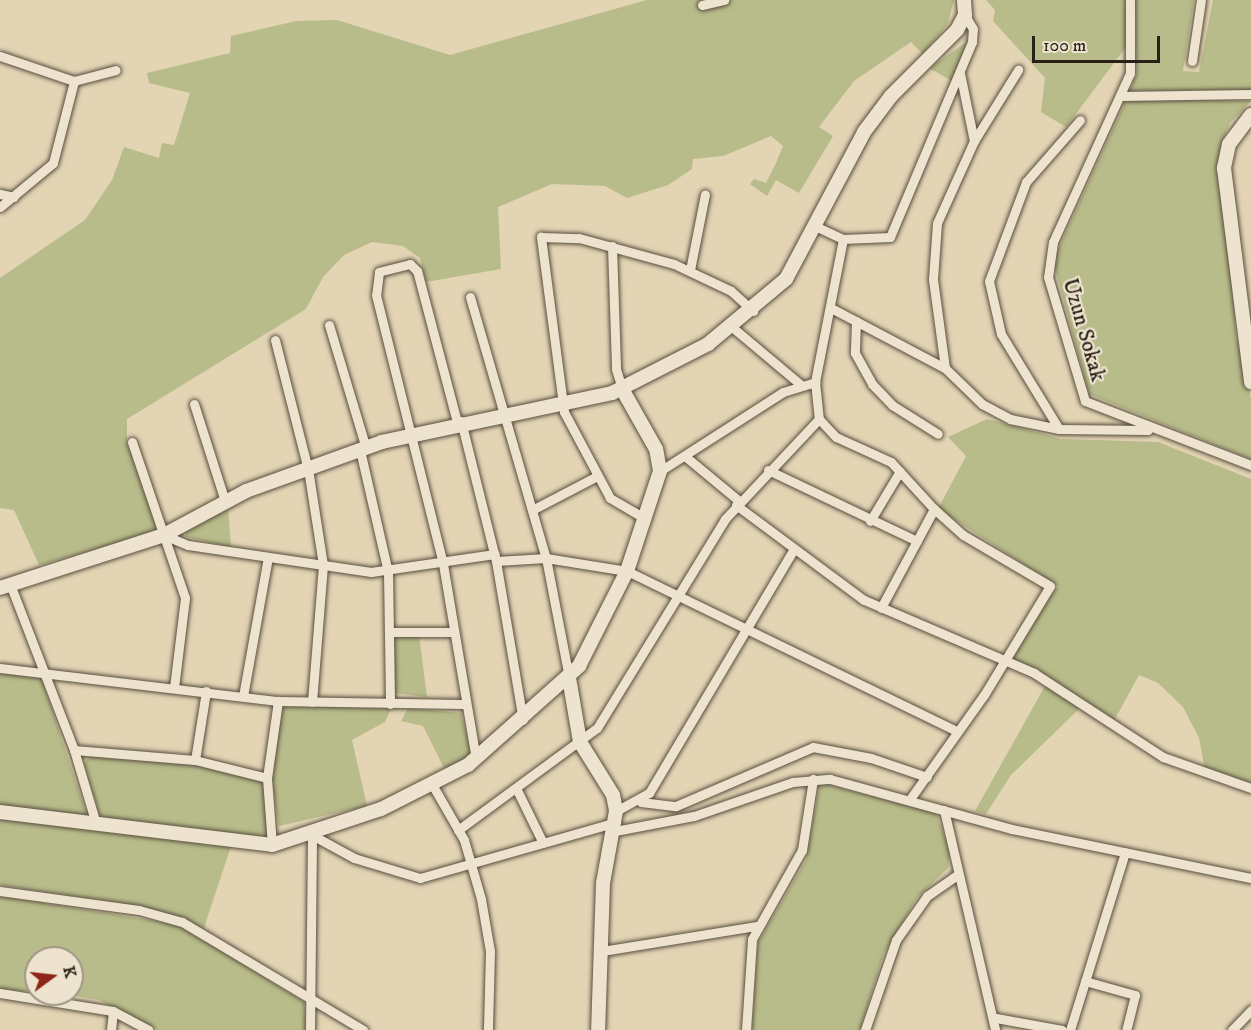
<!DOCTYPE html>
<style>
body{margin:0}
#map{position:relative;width:1251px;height:1030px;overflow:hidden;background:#e3d4b4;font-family:"IM FELL DW Pica",serif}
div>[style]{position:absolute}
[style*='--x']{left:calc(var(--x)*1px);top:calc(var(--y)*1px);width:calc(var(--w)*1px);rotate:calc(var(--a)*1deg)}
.green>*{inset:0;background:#b8bc8a}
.roads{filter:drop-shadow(0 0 2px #584e3f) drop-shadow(0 0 2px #584e3f)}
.street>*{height:9px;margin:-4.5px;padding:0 4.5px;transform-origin:4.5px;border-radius:4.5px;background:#ede3ce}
.secondary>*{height:14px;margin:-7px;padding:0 7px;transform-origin:7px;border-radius:7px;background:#ede3ce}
span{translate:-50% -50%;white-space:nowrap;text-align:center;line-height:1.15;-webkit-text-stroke:4.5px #ede3ce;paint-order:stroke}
.street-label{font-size:22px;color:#292118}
.north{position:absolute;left:24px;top:946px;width:60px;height:60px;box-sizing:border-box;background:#ede3ce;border:2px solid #9f9585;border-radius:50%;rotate:75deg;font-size:16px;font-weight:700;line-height:24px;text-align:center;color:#292118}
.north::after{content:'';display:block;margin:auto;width:21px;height:27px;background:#8f2418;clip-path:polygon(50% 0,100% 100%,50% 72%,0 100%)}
.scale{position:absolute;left:1032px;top:36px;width:128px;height:27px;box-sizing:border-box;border:3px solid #292118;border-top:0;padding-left:8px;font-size:18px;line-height:21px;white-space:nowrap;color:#292118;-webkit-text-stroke:4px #ede3ce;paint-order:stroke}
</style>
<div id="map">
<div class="green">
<div style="clip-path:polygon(647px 0,954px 0,948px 23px,923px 54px,911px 42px,854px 81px,819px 127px,833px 136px,799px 193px,776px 180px,767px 196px,750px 184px,754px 179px,766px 183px,776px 163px,783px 146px,771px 136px,723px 156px,693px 159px,692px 169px,668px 185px,627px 198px,605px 186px,552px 184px,498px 207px,501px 269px,426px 282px,420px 258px,403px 246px,372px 242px,344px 255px,323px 277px,306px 309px,127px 419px,127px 442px,159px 531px,39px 565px,14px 510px,0 508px,0 278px,85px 220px,112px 180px,124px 147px,159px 158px,162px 143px,174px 145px,190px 93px,149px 83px,147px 73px,230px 53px,231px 36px,296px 21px,337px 20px,450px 55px)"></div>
<div style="clip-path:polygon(986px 0,1126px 0,1126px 47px,1066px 127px,1041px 112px,1045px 78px,993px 21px,995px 10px)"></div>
<div style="clip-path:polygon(1135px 0,1194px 0,1183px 71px,1199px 72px,1213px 0,1251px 0,1251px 90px,1130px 91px,1137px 73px)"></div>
<div style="clip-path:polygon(968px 41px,952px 81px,929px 68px)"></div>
<div style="clip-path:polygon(1127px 98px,1251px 101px,1230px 123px,1222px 141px,1236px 335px,1251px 399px,1251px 459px,1089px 394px,1053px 261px)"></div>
<div style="clip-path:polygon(987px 419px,1061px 439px,1158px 442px,1251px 479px,1251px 783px,1205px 770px,1199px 738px,1183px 707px,1158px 683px,1139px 675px,1114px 721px,1009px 657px,1058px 586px,938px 509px,966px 456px,948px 437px)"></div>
<div style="clip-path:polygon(228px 507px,231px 547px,186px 537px,185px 531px)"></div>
<div style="clip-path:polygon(394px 635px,419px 635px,427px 697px,394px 693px)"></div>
<div style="clip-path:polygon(0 670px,40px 673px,87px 816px,0 806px)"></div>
<div style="clip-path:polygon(1045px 686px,1080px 708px,1011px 775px,986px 814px,975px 811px)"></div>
<div style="clip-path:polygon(283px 706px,391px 708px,385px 722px,352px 740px,367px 806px,279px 826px,271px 774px)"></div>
<div style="clip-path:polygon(408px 708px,461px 713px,472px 756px,446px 772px,423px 726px,401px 721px)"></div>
<div style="clip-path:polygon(91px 755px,196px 764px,264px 781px,267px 840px,101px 819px,84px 763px)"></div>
<div style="clip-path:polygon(820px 783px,936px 813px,950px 852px,948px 868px,916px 899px,884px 953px,860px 1030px,752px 1030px,758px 943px,806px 860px)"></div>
<div style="clip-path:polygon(0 817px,231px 846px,204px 928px,139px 906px,0 885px)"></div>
<div style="clip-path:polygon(0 896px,180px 925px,304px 1002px,306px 1030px,157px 1030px,99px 1000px,64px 994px,72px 994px,72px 958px,36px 958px,36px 992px,0 989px)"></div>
</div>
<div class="roads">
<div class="street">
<div style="--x:1130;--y:0;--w:73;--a:90"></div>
<div style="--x:1130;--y:73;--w:186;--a:114.5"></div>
<div style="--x:1053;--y:242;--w:35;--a:98"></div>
<div style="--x:1048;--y:277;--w:129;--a:73.4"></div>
<div style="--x:1085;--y:401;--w:178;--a:21.1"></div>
<div style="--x:702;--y:5;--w:23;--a:-13"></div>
<div style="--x:0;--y:56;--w:78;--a:18.7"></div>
<div style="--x:74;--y:81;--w:43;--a:-14.7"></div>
<div style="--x:1192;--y:61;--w:62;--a:-81.6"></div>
<div style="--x:960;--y:73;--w:69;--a:78.4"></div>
<div style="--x:1120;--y:96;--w:131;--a:-0.9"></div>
<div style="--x:0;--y:194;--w:14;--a:12"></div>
<div style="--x:0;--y:207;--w:69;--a:-39.7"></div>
<div style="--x:53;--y:163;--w:85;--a:-75.6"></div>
<div style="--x:815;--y:226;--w:31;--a:25"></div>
<div style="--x:843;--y:239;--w:47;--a:-2.4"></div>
<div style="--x:890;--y:237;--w:212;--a:-67.2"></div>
<div style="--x:972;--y:42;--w:13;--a:-86"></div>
<div style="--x:973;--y:29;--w:16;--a:-120"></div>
<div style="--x:843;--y:239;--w:146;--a:101.1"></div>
<div style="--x:815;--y:382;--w:37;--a:84"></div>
<div style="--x:819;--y:419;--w:25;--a:47"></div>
<div style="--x:836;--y:437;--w:60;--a:24.4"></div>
<div style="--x:891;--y:462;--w:64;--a:47.5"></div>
<div style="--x:934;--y:509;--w:112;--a:118.2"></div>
<div style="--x:612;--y:246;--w:123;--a:88.1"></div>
<div style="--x:616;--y:369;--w:21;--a:73"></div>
<div style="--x:690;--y:270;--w:77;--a:-78.8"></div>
<div style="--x:470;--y:297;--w:272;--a:73.8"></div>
<div style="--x:546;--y:558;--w:122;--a:79.1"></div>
<div style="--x:831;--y:308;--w:129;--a:27.8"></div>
<div style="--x:945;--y:368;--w:52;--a:44.2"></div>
<div style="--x:982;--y:404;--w:32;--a:28"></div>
<div style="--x:1010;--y:419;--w:50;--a:11.5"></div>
<div style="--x:1059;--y:429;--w:89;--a:0.6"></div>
<div style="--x:856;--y:321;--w:32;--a:92"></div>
<div style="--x:855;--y:353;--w:35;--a:61"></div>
<div style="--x:872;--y:384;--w:29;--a:46"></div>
<div style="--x:892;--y:405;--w:54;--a:32.2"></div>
<div style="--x:329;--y:325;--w:128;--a:73.3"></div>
<div style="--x:732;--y:327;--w:89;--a:40"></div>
<div style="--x:275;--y:340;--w:133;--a:75.7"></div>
<div style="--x:308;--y:469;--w:97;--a:81.1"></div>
<div style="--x:323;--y:565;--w:137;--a:94.6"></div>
<div style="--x:945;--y:368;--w:90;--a:-97.7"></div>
<div style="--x:933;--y:279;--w:56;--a:-85.9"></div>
<div style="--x:937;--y:223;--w:90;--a:-65.7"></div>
<div style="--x:974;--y:141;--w:84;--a:-58.2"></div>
<div style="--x:194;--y:404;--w:102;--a:72.3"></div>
<div style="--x:461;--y:421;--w:144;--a:76"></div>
<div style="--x:496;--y:561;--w:161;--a:80.4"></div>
<div style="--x:457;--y:422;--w:156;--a:-104.8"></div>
<div style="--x:417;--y:271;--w:10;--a:-135"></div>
<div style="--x:410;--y:264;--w:32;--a:166"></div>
<div style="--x:379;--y:272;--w:23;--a:97"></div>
<div style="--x:376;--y:295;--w:277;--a:76"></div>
<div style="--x:443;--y:564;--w:198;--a:80.4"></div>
<div style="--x:1059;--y:429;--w:111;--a:-121.4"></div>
<div style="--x:1001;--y:334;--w:54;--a:-102.8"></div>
<div style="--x:989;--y:281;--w:106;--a:-69.5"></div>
<div style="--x:1026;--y:182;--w:82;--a:-48.9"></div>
<div style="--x:132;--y:442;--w:165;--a:71.2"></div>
<div style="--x:185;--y:598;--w:90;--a:97"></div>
<div style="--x:360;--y:450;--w:125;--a:77.1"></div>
<div style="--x:388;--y:572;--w:132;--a:89.1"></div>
<div style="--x:686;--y:457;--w:69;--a:39.7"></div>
<div style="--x:768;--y:470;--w:165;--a:25.5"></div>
<div style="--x:660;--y:471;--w:146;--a:-32.7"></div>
<div style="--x:783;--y:392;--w:34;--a:-17"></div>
<div style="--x:736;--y:505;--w:159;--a:36.6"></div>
<div style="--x:864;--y:600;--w:185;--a:23.2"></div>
<div style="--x:1034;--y:673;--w:154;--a:33.1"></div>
<div style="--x:1163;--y:757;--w:93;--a:19.4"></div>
<div style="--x:532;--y:510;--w:73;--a:-27.6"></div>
<div style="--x:646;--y:519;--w:42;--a:-149.7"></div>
<div style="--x:610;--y:498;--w:98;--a:-118.1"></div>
<div style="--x:564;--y:412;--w:177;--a:-97.5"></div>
<div style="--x:541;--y:237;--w:38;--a:2"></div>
<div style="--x:579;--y:238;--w:98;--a:15.3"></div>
<div style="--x:674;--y:264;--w:63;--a:25.3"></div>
<div style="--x:731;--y:291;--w:30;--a:42"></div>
<div style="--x:870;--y:521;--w:58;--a:-59"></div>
<div style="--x:164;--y:535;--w:26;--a:23"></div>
<div style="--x:188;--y:545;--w:185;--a:8.4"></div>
<div style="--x:371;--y:572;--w:125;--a:-8.3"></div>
<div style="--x:496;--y:561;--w:50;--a:-3.4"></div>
<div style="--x:546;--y:558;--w:82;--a:9.1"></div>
<div style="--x:627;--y:571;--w:367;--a:25.9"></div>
<div style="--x:10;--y:584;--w:178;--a:68.9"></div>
<div style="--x:74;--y:750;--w:77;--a:73.4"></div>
<div style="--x:390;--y:632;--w:60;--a:0"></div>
<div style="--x:0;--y:668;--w:280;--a:6.8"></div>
<div style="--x:278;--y:701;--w:185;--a:0.9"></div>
<div style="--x:243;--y:696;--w:141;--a:-79.8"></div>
<div style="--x:74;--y:750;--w:121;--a:4.7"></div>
<div style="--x:195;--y:760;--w:74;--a:14"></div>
<div style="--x:195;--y:760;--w:70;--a:-80.9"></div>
<div style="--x:433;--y:786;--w:62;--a:60.1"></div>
<div style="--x:464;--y:840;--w:61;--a:73.9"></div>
<div style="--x:481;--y:899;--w:53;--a:80.2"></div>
<div style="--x:490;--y:951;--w:79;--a:91.5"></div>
<div style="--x:516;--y:788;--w:61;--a:63.9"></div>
<div style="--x:910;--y:799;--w:128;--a:-54.6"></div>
<div style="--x:984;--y:695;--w:127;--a:-58.8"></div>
<div style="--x:1050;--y:586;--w:101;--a:-149.6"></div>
<div style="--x:963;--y:535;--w:39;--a:-138"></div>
<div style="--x:641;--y:802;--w:35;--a:7"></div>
<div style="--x:676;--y:806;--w:149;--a:-23.3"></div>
<div style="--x:813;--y:747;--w:59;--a:10.7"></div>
<div style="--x:871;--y:758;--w:59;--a:18.7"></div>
<div style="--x:944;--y:810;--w:226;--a:76.9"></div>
<div style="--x:616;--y:811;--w:38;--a:-29"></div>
<div style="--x:649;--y:793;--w:282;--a:-59.3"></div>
<div style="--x:458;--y:830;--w:172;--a:-36.3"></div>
<div style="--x:597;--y:728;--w:245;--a:-58.5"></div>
<div style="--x:725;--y:519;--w:137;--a:-46.8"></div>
<div style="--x:615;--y:831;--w:80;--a:-10.8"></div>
<div style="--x:694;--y:816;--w:105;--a:-19"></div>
<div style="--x:793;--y:782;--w:37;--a:-5"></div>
<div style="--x:830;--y:779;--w:189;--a:15.4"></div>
<div style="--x:1012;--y:829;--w:244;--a:11.6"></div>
<div style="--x:312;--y:835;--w:48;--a:28.7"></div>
<div style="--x:354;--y:858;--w:69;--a:16.9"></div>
<div style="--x:420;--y:878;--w:204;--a:-15.9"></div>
<div style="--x:272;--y:845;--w:67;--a:-94.3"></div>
<div style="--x:267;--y:778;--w:78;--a:-81.9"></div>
<div style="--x:0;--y:891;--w:140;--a:7.8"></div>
<div style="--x:139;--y:910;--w:45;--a:15.6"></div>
<div style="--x:182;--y:922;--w:211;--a:30.8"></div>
<div style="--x:602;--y:951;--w:157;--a:-9.2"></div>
<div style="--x:1085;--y:981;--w:52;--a:15.6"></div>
<div style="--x:1135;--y:995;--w:36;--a:104"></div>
<div style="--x:0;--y:993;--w:114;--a:9.1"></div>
<div style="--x:996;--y:1018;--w:67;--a:10.3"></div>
<div style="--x:111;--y:1030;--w:19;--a:-84"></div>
<div style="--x:113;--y:1011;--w:40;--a:28"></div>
<div style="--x:310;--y:1030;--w:195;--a:-89.4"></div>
<div style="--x:746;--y:1030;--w:91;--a:-86.2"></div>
<div style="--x:752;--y:939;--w:102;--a:-60.7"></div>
<div style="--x:802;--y:850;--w:72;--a:-81.2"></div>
<div style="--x:865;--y:1030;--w:95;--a:-71"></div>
<div style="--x:896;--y:940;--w:54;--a:-54.8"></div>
<div style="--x:927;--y:896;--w:38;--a:-35"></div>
<div style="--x:1070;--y:1030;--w:186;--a:-72.8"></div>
<div style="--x:1232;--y:1030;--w:28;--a:-46"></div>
</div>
<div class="secondary">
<div style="--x:1251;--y:115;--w:36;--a:127"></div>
<div style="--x:1229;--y:144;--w:25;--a:102"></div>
<div style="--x:1224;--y:168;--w:216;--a:82.8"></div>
<div style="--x:0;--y:588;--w:172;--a:-17.9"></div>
<div style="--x:164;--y:535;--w:93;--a:-28.2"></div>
<div style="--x:246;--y:491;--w:145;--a:-19.8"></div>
<div style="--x:382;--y:442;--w:235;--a:-12"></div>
<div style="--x:612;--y:393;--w:108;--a:-27"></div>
<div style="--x:708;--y:344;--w:102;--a:-39.8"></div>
<div style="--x:786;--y:279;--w:166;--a:-62"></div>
<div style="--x:864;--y:132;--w:45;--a:-53.1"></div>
<div style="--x:891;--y:96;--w:93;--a:-45"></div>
<div style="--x:957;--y:30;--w:17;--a:-62"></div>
<div style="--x:965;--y:15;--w:15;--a:-94"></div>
<div style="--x:569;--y:678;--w:65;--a:80.2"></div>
<div style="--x:580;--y:742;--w:62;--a:58.1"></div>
<div style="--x:613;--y:795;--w:16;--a:79"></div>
<div style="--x:616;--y:811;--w:73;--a:100.2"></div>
<div style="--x:603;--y:883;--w:147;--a:91.9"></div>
<div style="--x:0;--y:812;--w:274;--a:6.9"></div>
<div style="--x:272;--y:845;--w:115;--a:-18.3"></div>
<div style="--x:381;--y:809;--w:97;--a:-26.8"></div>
<div style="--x:468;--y:765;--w:149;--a:-41.7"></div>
<div style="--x:579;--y:666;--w:106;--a:-63.2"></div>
<div style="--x:627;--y:571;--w:105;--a:-71.7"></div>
<div style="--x:660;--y:471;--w:22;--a:-100"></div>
<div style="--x:656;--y:449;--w:69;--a:-119.5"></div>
</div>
</div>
<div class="street-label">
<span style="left:1084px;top:330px;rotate:74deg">Uzun Sokak</span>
</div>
<div class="north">K</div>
<div class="scale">100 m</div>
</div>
